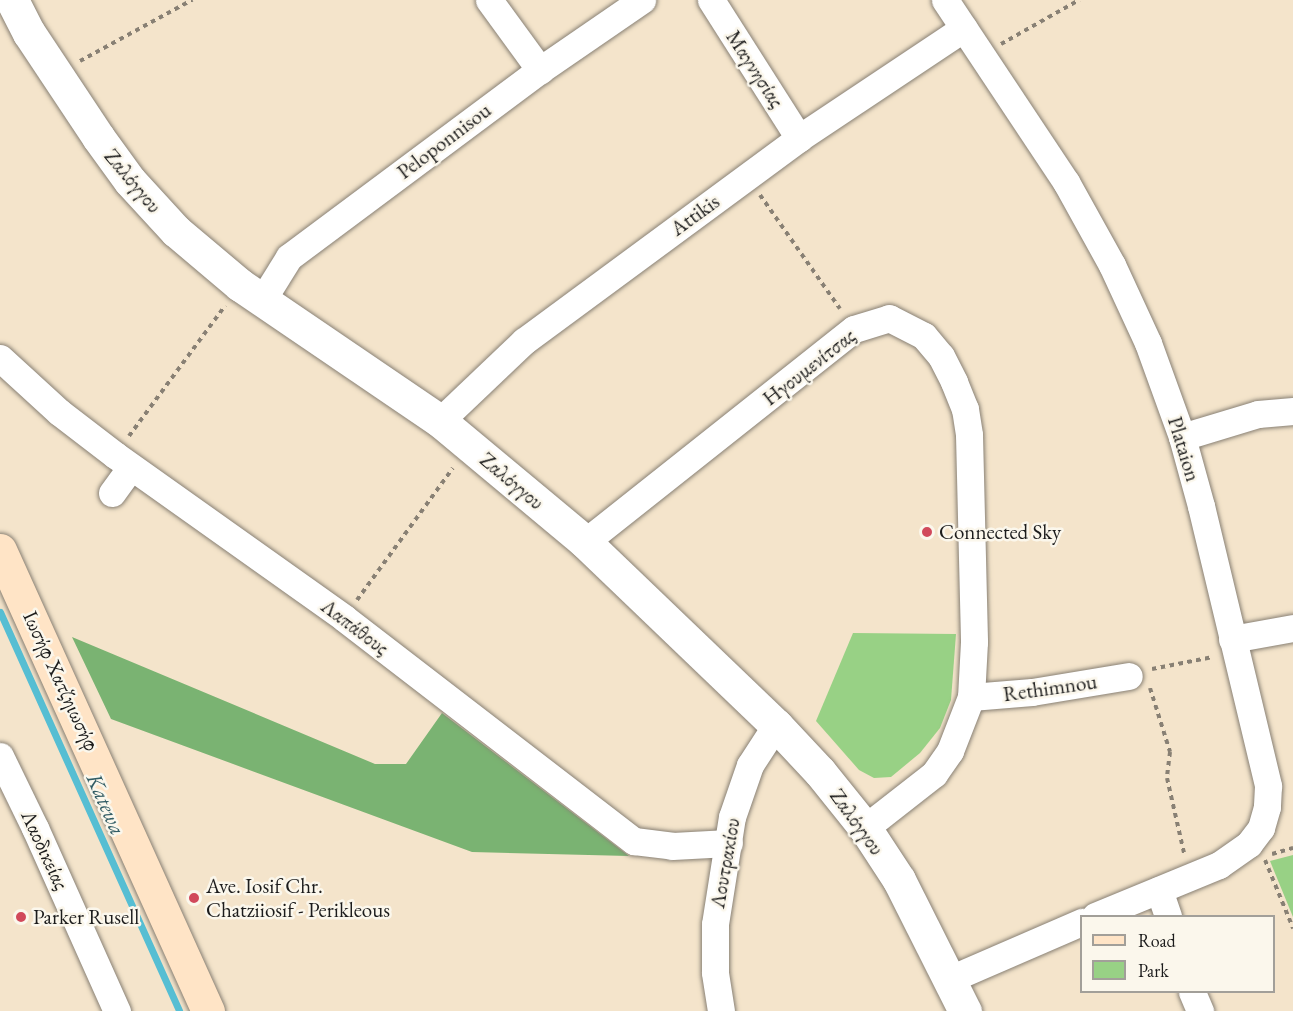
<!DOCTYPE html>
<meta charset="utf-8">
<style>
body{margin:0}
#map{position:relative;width:1293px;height:1011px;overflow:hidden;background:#f4e4cb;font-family:"EB Garamond",serif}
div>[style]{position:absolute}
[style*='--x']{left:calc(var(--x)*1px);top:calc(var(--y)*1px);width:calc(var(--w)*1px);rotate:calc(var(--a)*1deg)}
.green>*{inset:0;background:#98d185}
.forest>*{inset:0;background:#7ab372}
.stream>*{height:7px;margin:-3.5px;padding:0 3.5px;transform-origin:3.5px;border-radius:3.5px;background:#56bed3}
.path>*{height:4px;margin-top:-2px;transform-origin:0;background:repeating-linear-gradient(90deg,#888074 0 4.5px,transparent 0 9px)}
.roads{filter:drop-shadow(0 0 2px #888074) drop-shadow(0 0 2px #888074)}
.minor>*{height:27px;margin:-13.5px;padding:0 13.5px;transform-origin:13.5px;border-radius:13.5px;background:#fff}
.tertiary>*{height:33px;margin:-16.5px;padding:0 16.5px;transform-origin:16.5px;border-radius:16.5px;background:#fff}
.secondary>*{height:33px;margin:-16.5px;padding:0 16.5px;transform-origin:16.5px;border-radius:16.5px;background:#ffe4c6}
.dots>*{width:16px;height:16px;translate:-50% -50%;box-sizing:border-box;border:3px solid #fbf7ec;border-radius:50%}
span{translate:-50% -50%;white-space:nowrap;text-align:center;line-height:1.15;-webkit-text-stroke:5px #fbf7ec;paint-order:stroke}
.street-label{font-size:21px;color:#1c1c1c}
.poi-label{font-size:21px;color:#1c1c1c}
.left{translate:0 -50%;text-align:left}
.water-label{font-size:22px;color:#335d65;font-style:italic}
.legend{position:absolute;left:1080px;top:915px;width:195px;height:78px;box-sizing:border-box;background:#fbf7ec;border:2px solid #a29f99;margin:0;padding:8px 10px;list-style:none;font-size:18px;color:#1c1c1c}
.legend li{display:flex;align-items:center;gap:12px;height:30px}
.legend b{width:30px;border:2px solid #a29f99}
</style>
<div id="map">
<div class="green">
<div style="clip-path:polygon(853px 633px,956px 634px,951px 700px,940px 728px,920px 753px,891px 777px,874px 778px,859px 770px,816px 721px)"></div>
<div style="clip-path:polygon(1293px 855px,1293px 917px,1270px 861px)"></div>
</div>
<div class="forest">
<div style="clip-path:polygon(72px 637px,375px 764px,406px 764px,442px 713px,629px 856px,472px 852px,111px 719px)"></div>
</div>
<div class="stream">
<div style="--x:0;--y:612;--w:437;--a:65.8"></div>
</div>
<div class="path">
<div style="--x:1001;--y:44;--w:90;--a:-29.4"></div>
<div style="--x:80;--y:61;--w:128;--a:-28.6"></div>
<div style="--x:760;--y:195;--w:139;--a:54.9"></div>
<div style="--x:129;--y:436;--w:162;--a:-53.6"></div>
<div style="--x:357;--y:600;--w:163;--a:-54"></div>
<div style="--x:1152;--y:669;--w:62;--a:-11.1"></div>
<div style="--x:1150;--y:688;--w:67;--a:72.6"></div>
<div style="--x:1170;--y:752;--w:26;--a:97"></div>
<div style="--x:1167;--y:778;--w:77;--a:77.2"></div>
<div style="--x:1272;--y:854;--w:22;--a:-16"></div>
<div style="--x:1265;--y:860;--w:74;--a:67.6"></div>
</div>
<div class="roads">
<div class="minor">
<div style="--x:489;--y:0;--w:87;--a:53.9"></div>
<div style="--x:711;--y:0;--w:164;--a:57.5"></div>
<div style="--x:945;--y:0;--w:219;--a:56.4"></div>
<div style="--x:1066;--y:182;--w:95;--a:61"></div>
<div style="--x:1112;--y:265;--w:86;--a:65.2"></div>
<div style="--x:1148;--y:343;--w:100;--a:70.1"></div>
<div style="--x:1182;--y:437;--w:72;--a:74.6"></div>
<div style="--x:1201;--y:506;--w:288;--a:76.5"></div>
<div style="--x:1268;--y:786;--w:21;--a:93"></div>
<div style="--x:1267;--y:807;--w:22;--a:106"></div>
<div style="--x:1261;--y:828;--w:20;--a:127"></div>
<div style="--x:1249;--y:844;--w:37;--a:145"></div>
<div style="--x:1219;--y:865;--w:134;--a:157.6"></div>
<div style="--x:263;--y:299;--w:49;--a:-58.2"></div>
<div style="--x:289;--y:257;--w:313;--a:-36.7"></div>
<div style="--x:540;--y:70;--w:124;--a:-34.5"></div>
<div style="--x:0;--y:358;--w:80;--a:42.5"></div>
<div style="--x:59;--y:412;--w:71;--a:37.5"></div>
<div style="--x:115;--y:455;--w:281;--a:35.4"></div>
<div style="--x:344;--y:618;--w:366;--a:37.6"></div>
<div style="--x:634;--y:841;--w:38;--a:7"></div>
<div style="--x:672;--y:846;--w:57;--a:-3"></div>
<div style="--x:440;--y:421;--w:116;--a:-43.6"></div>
<div style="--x:524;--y:341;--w:342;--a:-36.4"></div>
<div style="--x:799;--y:138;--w:198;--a:-33.7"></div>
<div style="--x:1182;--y:437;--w:79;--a:-16.8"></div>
<div style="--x:1258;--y:414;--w:35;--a:-5"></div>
<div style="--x:112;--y:493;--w:32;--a:-54"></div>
<div style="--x:585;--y:542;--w:343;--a:-38.4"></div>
<div style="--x:854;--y:329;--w:37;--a:-17"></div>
<div style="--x:889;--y:318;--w:39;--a:27"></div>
<div style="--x:924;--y:336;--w:26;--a:50"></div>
<div style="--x:941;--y:356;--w:29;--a:63"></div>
<div style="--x:954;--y:382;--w:29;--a:68"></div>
<div style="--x:965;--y:409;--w:26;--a:81"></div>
<div style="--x:969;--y:435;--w:207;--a:88.6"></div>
<div style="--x:974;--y:642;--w:55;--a:93.1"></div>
<div style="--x:971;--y:697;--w:58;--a:111.3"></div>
<div style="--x:950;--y:751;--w:28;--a:125"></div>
<div style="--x:934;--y:774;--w:88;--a:142"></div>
<div style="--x:1232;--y:639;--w:62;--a:-10.2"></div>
<div style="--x:971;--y:697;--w:61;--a:-4.7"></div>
<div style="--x:1032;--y:692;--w:98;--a:-9.4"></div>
<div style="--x:0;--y:756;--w:80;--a:64.1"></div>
<div style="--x:35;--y:828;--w:201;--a:65.9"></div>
<div style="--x:1159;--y:890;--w:28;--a:71"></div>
<div style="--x:950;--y:979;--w:144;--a:-23.4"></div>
<div style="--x:1192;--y:992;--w:21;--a:67"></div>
<div style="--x:721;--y:1011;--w:39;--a:-99"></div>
<div style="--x:715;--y:972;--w:48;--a:-90"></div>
<div style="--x:715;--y:924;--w:108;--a:-81"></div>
<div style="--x:732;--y:817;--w:55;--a:-70.9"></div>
<div style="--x:750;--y:765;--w:48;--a:-57"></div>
</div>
<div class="tertiary">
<div style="--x:12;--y:0;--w:37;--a:63"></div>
<div style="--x:29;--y:33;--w:125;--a:56.4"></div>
<div style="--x:98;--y:137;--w:54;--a:54"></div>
<div style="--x:130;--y:181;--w:68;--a:47.4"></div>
<div style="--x:176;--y:231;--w:84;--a:40.2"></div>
<div style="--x:240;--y:285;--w:242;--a:34.2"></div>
<div style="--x:440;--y:421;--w:189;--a:39.8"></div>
<div style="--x:585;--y:542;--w:265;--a:43.8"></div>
<div style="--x:776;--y:725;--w:64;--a:46.9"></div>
<div style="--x:820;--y:772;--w:72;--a:51.2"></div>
<div style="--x:865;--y:828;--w:62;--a:56.8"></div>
<div style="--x:899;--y:880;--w:147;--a:63.3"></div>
</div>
<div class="secondary">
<div style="--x:0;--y:550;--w:506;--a:65.72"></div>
</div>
</div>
<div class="dots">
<div style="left:927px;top:532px;background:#d1495b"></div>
<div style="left:194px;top:898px;background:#d1495b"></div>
<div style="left:21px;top:917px;background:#d1495b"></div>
</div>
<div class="street-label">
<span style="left:755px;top:69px;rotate:57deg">Μαγνησίας</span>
<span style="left:444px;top:141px;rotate:-37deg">Peloponnisou</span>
<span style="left:133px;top:181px;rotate:50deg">Ζαλόγγου</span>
<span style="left:695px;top:215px;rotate:-36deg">Attikis</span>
<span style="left:809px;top:367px;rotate:-38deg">Ηγουμενίτσας</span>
<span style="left:1184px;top:449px;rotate:73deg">Plataion</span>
<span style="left:512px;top:481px;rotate:40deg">Ζαλόγγου</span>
<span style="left:355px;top:627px;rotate:37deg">Λαπάθους</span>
<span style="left:61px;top:681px;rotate:65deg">Ιωσήφ Χατζηιωσήφ</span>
<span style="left:1050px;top:688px;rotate:-8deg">Rethimnou</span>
<span style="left:857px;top:822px;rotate:54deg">Ζαλόγγου</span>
<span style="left:45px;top:850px;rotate:65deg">Λαοδικείας</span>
<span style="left:725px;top:863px;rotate:-80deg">Λουτρακίου</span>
</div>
<div class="poi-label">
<span class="left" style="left:939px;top:532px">Connected Sky</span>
<span class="left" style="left:206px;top:898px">Ave. Iosif Chr.<br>Chatziiosif - Perikleous</span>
<span class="left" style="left:33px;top:917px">Parker Rusell</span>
</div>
<div class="water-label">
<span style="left:106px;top:804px;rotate:66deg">Katewa</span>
</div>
<ul class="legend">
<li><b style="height:8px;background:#ffe4c6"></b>Road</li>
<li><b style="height:16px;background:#98d185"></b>Park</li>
</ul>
</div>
